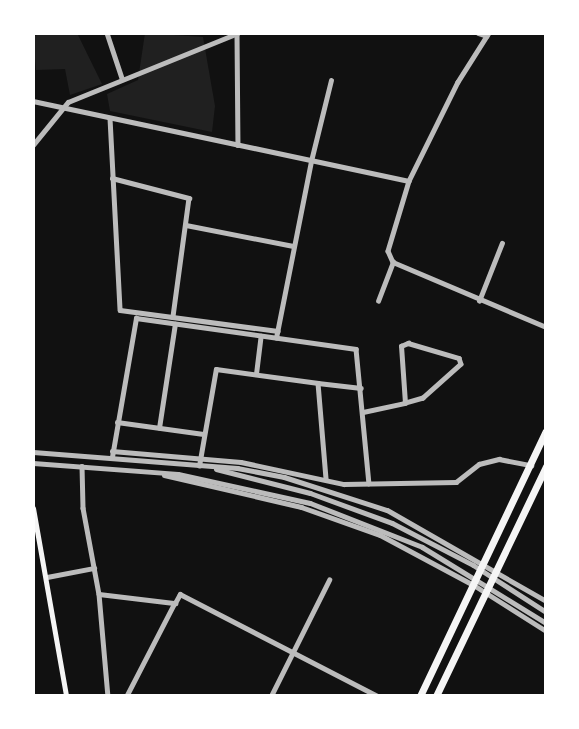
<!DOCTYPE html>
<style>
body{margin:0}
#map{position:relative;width:579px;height:729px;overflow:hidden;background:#111;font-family:"Noto Sans",sans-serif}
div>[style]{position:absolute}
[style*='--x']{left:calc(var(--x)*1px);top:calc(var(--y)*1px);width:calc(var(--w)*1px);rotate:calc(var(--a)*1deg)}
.green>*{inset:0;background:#202020}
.minor>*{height:4.5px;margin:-2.25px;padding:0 2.25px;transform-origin:2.25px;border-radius:2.25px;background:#bcbcbc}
.tertiary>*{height:5px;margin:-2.5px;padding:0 2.5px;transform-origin:2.5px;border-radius:2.5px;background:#bcbcbc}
.secondary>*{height:5px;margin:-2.5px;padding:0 2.5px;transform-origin:2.5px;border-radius:2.5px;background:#f5f5f5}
.trunk>*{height:7px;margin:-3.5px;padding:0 3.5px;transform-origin:3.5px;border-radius:3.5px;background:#f5f5f5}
span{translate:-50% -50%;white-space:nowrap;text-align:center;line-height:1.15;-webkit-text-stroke:5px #fff;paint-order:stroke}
.frame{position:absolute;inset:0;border:35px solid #fff;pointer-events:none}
</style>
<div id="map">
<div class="green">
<div style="clip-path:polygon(46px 33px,77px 33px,102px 84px,70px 95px,65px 69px,36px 70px,33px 36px)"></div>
<div style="clip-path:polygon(145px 33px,203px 37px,215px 106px,212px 132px,110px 111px,107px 94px,138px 80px)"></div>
</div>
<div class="minor">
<div style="--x:107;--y:33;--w:47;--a:71.6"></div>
<div style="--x:478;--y:33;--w:9;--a:18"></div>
<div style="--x:489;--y:33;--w:58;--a:122.3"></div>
<div style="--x:458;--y:82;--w:110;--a:116.3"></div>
<div style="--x:409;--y:181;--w:73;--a:106.7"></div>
<div style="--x:388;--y:251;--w:12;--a:66"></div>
<div style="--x:393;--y:262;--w:166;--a:23"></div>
<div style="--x:237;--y:34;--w:111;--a:89.5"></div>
<div style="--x:33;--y:101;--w:384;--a:12"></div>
<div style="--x:110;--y:118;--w:192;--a:87"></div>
<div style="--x:120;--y:310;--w:159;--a:7.6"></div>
<div style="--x:33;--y:145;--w:55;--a:-50.9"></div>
<div style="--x:68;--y:102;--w:183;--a:-22.1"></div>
<div style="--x:112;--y:178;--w:80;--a:14.6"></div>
<div style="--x:189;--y:198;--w:120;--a:97.7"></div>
<div style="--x:186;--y:225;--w:109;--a:11.1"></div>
<div style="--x:378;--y:301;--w:42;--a:-69"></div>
<div style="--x:479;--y:301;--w:62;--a:-68.4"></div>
<div style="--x:276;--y:338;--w:180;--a:-78.8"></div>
<div style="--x:311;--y:161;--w:83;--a:-76.1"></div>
<div style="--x:256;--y:374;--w:38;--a:-83"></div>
<div style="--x:318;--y:383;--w:43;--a:6.6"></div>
<div style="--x:363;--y:412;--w:43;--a:-12.1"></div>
<div style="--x:405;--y:403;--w:57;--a:-94"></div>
<div style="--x:401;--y:346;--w:8;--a:-23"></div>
<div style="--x:408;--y:343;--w:53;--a:16.4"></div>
<div style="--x:459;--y:358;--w:6;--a:72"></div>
<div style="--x:461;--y:364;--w:51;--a:138.2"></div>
<div style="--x:423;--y:398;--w:19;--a:164"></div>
<div style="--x:117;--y:422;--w:87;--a:7.9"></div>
<div style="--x:159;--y:428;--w:105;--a:-81.3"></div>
<div style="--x:112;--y:451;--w:129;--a:4.9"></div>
<div style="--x:241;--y:462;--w:105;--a:12.1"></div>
<div style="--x:344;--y:484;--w:112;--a:-1"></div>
<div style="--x:456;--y:482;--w:29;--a:-38"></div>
<div style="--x:479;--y:464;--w:21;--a:-14"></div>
<div style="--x:499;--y:459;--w:33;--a:11"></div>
<div style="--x:112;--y:457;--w:141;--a:-80.2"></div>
<div style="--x:136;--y:318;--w:222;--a:8"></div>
<div style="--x:356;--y:349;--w:135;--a:84.5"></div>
<div style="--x:82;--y:466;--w:42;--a:88.6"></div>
<div style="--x:83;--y:508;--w:87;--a:79.5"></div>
<div style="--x:99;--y:594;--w:102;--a:85"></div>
<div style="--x:199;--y:466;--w:98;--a:-80.1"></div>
<div style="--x:216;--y:369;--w:103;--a:7.8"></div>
<div style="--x:318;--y:383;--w:96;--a:85.2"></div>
<div style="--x:47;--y:577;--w:48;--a:-10.8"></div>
<div style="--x:99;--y:594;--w:77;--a:6.8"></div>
<div style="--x:175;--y:603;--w:105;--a:117.3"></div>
<div style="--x:175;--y:603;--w:10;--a:-61"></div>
<div style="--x:180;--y:594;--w:223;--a:27.3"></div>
<div style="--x:271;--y:696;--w:130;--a:-63.4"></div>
</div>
<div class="tertiary">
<div style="--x:33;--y:452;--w:205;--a:4.5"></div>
<div style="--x:237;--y:468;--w:48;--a:10.8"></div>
<div style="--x:284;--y:477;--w:108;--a:17.8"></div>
<div style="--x:387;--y:510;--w:183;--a:29.8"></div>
<div style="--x:33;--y:463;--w:145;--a:4.3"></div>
<div style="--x:178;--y:474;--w:135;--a:12.4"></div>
<div style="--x:310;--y:503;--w:120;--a:21.4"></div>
<div style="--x:422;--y:547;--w:145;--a:31.5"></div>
<div style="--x:216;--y:469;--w:97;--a:14.3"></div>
<div style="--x:310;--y:493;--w:87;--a:20.1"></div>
<div style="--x:392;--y:523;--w:91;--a:27.4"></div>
<div style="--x:473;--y:565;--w:87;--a:32.8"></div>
<div style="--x:164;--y:475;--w:141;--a:13.1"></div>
<div style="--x:301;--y:507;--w:84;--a:19.5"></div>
<div style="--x:380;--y:535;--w:108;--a:28.2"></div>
<div style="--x:475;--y:586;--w:84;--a:32.4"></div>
</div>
<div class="secondary">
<div style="--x:33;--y:508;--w:191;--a:80"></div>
</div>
<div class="trunk">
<div style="--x:420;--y:696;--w:293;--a:-64.6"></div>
<div style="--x:436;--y:696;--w:255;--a:-64.4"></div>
</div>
<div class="frame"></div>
</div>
